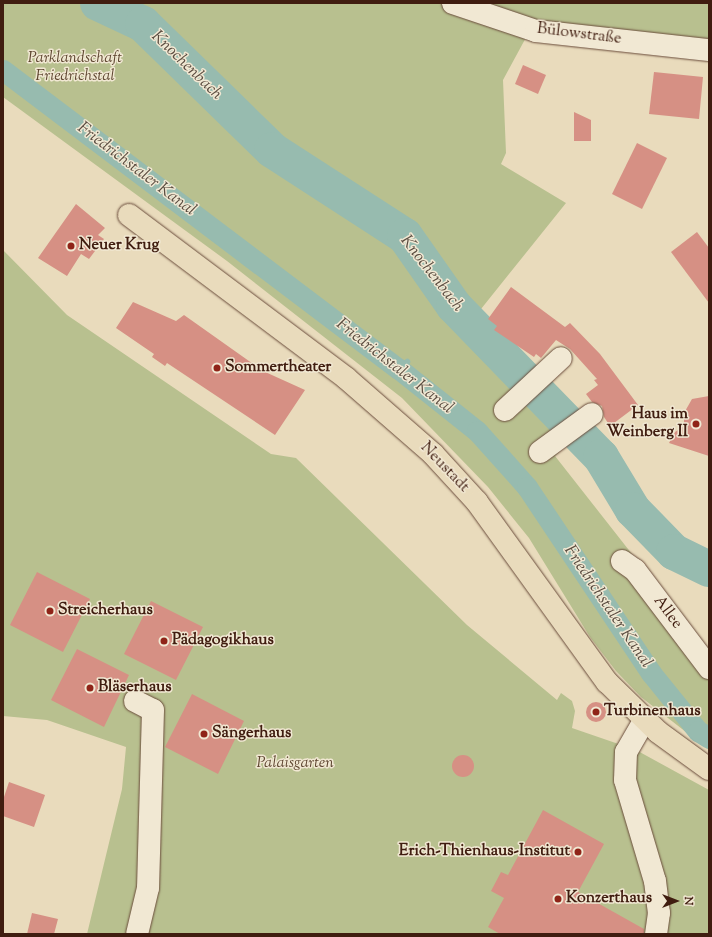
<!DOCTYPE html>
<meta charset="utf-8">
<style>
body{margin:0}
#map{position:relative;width:712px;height:937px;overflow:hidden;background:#e9dbbc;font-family:"Sorts Mill Goudy",serif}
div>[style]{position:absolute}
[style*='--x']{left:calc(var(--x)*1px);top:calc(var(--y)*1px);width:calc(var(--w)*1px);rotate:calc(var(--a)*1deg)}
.green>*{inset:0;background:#b8c08f}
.stream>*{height:6px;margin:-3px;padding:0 3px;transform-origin:3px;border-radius:3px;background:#97bbaf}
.canal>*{height:21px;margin:-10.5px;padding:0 10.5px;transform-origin:10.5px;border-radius:10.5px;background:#97bbaf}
.river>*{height:36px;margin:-18px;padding:0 18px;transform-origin:18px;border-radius:18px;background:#97bbaf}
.building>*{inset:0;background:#d69084}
.round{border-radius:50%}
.roads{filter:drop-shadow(0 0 1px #6a4c3b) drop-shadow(0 0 1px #6a4c3b)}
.minor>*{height:22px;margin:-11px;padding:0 11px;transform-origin:11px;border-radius:11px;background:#f1e8d3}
.major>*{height:22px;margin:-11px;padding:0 11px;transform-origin:11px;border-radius:11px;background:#e9dbbc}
.dots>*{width:11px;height:11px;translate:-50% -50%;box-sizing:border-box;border:2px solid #f1e8d3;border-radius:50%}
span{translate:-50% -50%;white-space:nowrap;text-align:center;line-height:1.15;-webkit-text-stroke:3px #f1e8d3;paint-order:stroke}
.street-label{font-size:16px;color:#401d10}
.park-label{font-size:16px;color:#5e4630;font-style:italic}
.poi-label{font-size:16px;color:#401d10;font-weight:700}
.left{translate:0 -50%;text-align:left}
.right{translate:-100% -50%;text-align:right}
.water-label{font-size:17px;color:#5a4c40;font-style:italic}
.frame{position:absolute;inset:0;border:4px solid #401d10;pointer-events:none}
.north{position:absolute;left:656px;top:881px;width:40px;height:40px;-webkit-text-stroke:3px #f1e8d3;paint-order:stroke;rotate:90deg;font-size:11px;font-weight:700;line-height:16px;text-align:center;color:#401d10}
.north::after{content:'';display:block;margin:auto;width:14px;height:18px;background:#401d10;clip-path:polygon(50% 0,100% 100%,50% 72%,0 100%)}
</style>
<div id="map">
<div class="green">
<div style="clip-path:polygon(3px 3px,709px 3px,709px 45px,529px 32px,503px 80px,506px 153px,501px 164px,566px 203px,477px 314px,497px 329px,586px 426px,555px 456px,639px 563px,709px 663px,709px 750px,641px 697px,616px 671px,590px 637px,529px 538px,488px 487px,402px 398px,227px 261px,3px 97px)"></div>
<div style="clip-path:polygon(3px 250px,67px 315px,271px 454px,296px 458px,467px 625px,557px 700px,561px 693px,572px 701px,575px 711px,572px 728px,636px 750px,709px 790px,709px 934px,87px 934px,122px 789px,126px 747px,47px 720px,3px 716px)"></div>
</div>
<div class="stream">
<div style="--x:399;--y:369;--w:11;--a:-41"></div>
</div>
<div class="canal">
<div style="--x:3;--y:70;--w:496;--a:37.1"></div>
<div style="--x:399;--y:369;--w:100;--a:38.5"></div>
<div style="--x:477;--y:431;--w:75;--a:48.2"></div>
<div style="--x:527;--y:487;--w:224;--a:56.3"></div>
<div style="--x:651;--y:673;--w:75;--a:51"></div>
<div style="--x:698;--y:731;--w:13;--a:32"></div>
</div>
<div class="river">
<div style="--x:98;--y:3;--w:50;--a:25"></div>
<div style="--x:143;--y:24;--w:180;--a:44.3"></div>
<div style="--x:272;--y:150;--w:158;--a:32.9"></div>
<div style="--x:405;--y:236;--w:85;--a:55"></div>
<div style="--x:454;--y:306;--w:211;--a:45.8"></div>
<div style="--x:601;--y:457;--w:62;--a:58.9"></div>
<div style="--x:633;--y:510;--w:59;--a:45.7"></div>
<div style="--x:674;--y:552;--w:39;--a:26"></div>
</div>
<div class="building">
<div style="clip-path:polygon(523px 65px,546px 75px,538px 94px,515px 84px)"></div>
<div style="clip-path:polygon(654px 72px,703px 77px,699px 119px,649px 114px)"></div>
<div style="clip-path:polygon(574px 112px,591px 120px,591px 141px,574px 141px)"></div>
<div style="clip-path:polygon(637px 143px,667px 158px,642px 209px,612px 194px)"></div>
<div style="clip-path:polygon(76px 204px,105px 228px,98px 235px,104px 239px,89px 259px,81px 254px,67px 276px,38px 258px)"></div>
<div style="clip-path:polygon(697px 232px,709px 248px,709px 303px,671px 252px)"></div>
<div style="clip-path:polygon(511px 287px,565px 327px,570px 323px,600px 354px,638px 405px,610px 426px,604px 417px,602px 406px,592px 402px,586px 394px,598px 385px,594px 380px,597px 379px,570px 349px,556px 340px,541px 358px,536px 354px,534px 357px,494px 330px,497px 326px,488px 319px)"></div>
<div style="clip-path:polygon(133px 302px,176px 321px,184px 315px,263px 371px,305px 390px,275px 435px,167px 363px,165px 366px,152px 357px,154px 354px,116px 328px)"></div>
<div style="clip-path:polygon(709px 396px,709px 456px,669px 443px,675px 432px,684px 426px,684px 413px,692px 399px)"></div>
<div style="clip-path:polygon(37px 572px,90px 599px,63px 652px,10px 625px)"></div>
<div style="clip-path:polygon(151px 601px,203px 627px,176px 680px,124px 654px)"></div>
<div style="clip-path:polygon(77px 649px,129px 675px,104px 727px,51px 700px)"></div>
<div style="clip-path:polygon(192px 694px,244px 721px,218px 774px,165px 747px)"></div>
<div class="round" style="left:586px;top:702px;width:20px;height:20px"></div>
<div class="round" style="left:452px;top:755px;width:22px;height:22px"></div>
<div style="clip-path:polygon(9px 782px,45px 795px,34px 827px,3px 816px,3px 800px)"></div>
<div style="clip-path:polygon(543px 810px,604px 844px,578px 892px,644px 929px,644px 934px,500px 934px,488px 927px,504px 898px,491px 891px,501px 872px,508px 875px)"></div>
<div style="clip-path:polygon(32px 913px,58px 919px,54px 934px,27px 934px)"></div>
</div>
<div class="roads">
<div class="minor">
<div style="--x:453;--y:3;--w:88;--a:18.6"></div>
<div style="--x:536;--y:31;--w:174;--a:6.3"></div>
<div style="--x:505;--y:410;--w:76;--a:-42.9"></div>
<div style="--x:540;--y:452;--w:64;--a:-36.2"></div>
<div style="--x:622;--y:561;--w:16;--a:35"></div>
<div style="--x:635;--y:570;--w:123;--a:52.9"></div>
<div style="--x:135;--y:701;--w:20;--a:27"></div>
<div style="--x:153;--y:710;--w:178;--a:91.6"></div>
<div style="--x:148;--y:888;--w:47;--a:103.4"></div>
<div style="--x:644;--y:721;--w:36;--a:120"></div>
<div style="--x:626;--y:752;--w:28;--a:92"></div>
<div style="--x:625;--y:780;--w:105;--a:73.5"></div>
<div style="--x:655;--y:881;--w:32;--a:83"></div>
<div style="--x:659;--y:913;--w:21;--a:98"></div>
</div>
<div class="major">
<div style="--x:129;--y:215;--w:271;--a:36.9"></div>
<div style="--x:346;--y:378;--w:116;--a:41.1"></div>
<div style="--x:433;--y:454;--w:65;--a:47.5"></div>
<div style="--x:477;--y:502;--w:222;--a:54.2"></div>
<div style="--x:607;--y:682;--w:71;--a:44.4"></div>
<div style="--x:658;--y:732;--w:63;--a:36"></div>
</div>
</div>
<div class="dots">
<div style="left:71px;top:246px;background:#8f2418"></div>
<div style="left:217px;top:368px;background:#8f2418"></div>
<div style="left:696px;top:424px;background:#8f2418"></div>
<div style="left:50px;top:611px;background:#8f2418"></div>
<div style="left:164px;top:641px;background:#8f2418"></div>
<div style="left:90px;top:688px;background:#8f2418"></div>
<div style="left:596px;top:712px;background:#8f2418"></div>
<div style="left:204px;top:734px;background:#8f2418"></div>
<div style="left:578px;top:852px;background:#8f2418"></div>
<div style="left:558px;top:899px;background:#8f2418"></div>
</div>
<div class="street-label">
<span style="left:579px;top:35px;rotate:7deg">Bülowstraße</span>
<span style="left:444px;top:468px;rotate:46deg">Neustadt</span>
<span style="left:667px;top:613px;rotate:53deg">Allee</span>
</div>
<div class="park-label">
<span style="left:75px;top:68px">Parklandschaft<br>Friedrichstal</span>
<span style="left:295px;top:764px">Palaisgarten</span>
</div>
<div class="poi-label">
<span class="left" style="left:79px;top:246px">Neuer Krug</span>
<span class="left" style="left:225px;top:368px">Sommertheater</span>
<span class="right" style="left:688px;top:424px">Haus im<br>Weinberg II</span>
<span class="left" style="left:58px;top:611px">Streicherhaus</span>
<span class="left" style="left:172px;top:641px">Pädagogikhaus</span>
<span class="left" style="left:98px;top:688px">Bläserhaus</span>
<span class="left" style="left:604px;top:712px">Turbinenhaus</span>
<span class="left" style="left:212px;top:734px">Sängerhaus</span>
<span class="right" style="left:570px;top:852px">Erich-Thienhaus-Institut</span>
<span class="left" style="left:566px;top:899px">Konzerthaus</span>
</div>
<div class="water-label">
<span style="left:186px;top:66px;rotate:44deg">Knochenbach</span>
<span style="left:136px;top:170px;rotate:37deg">Friedrichstaler Kanal</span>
<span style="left:431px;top:274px;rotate:52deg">Knochenbach</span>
<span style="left:394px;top:367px;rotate:38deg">Friedrichstaler Kanal</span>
<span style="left:607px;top:607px;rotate:56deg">Friedrichstaler Kanal</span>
</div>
<div class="frame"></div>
<div class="north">N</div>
</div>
